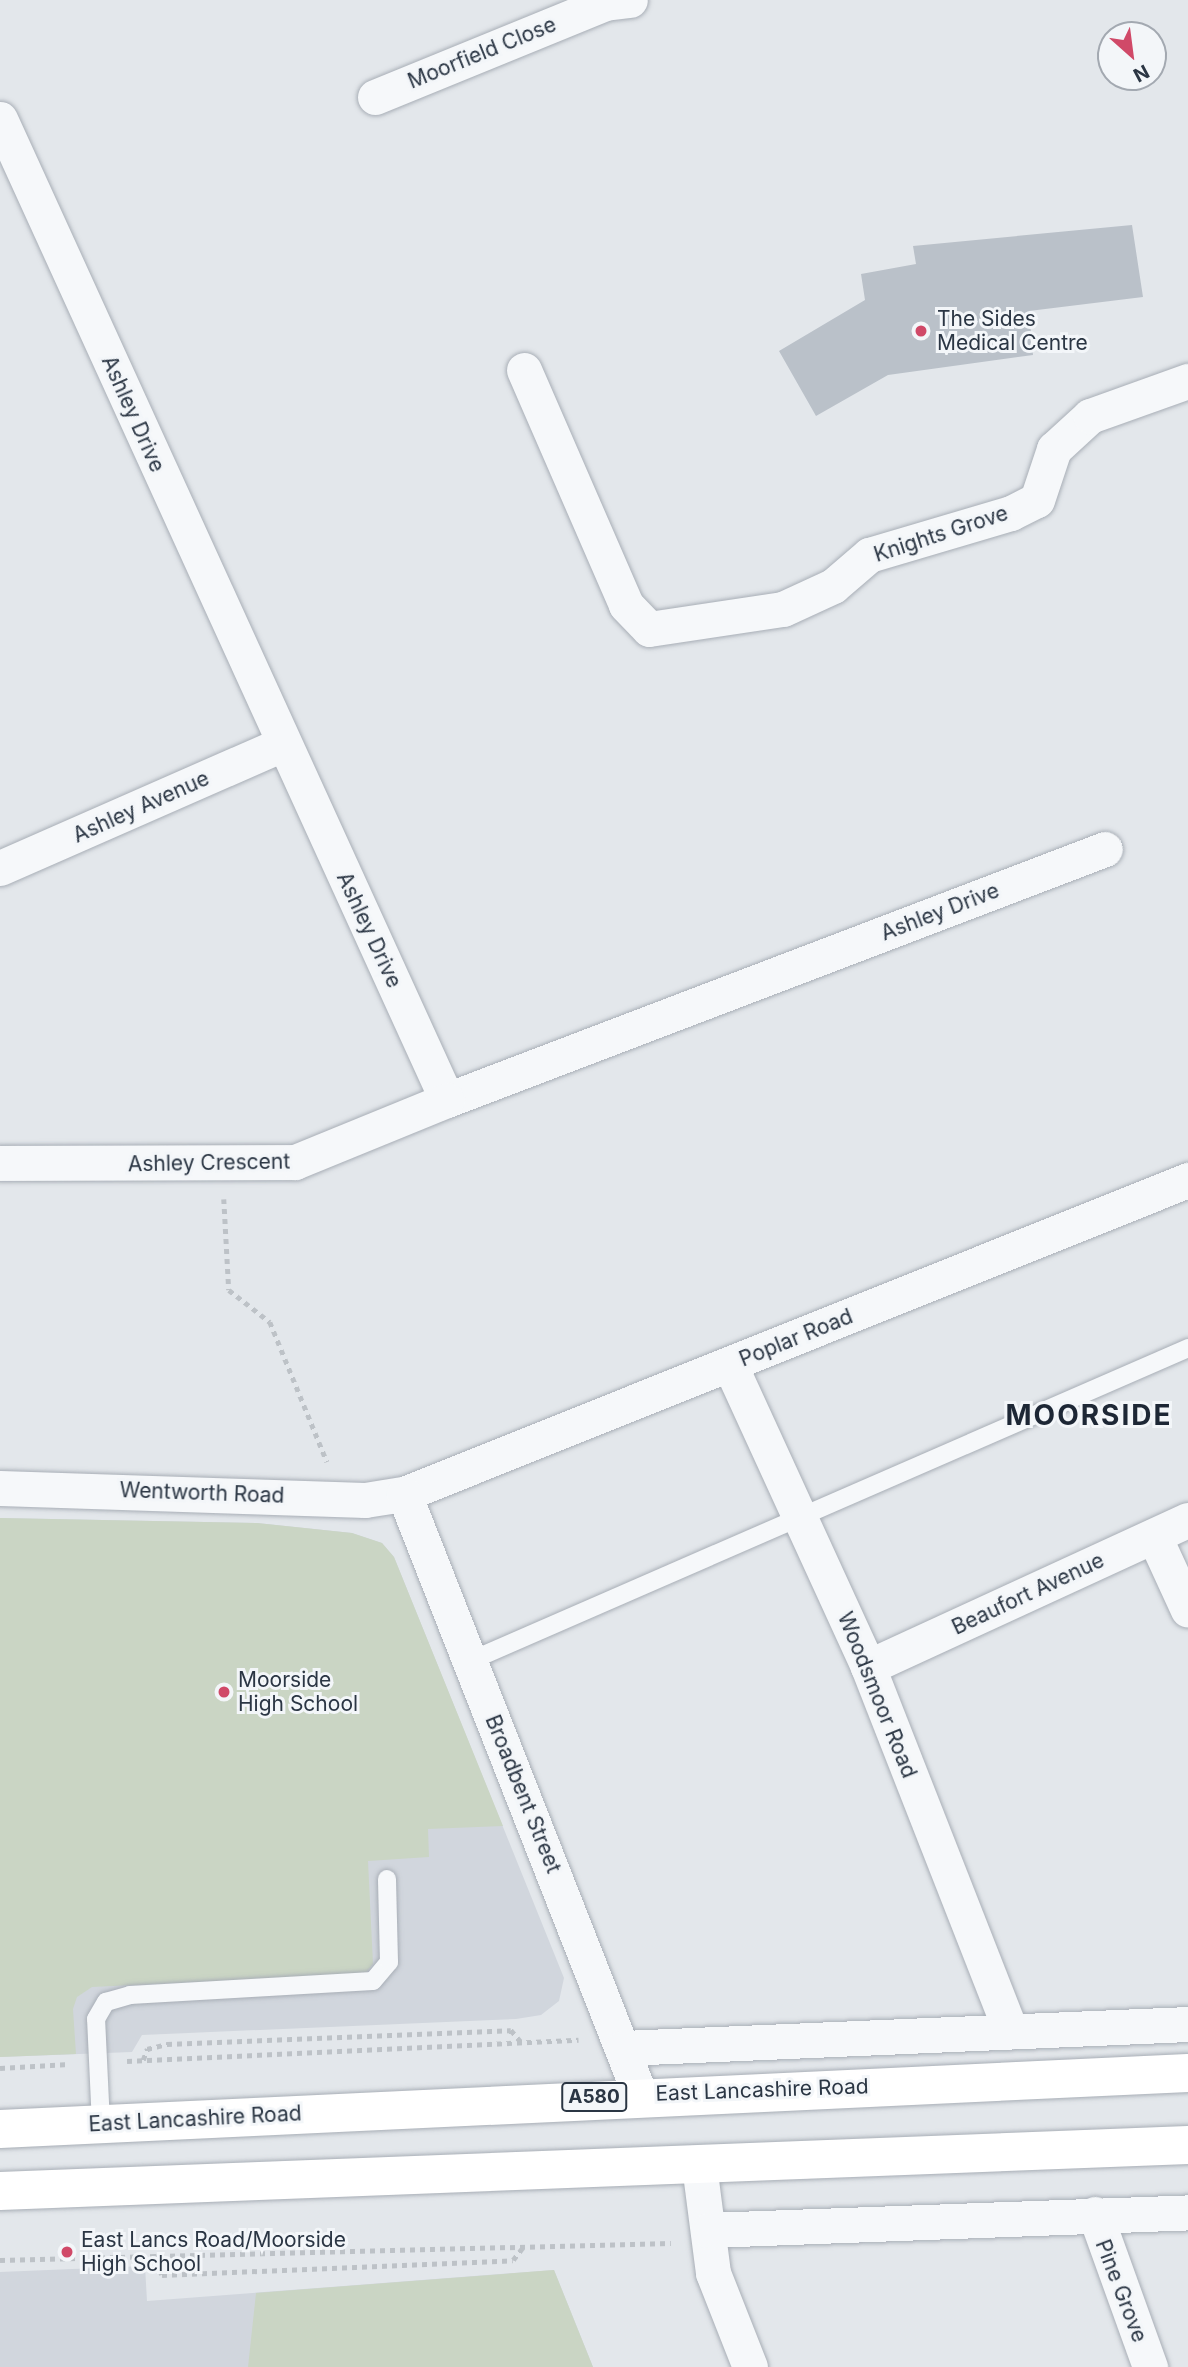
<!DOCTYPE html>
<style>
body{margin:0}
#map{position:relative;width:1188px;height:2367px;overflow:hidden;background:#e3e7eb;font-family:Inter,sans-serif}
div>[style]{position:absolute}
[style*='--x']{left:calc(var(--x)*1px);top:calc(var(--y)*1px);width:calc(var(--w)*1px);rotate:calc(var(--a)*1deg)}
.built>*{inset:0;background:#d1d6dd}
.green>*{inset:0;background:#cad5c4}
.building>*{inset:0;background:#bac1c9}
.path>*{height:4.5px;margin-top:-2.25px;transform-origin:0;background:repeating-linear-gradient(90deg,#bdc2c7 0 5px,transparent 0 10px)}
.roads{filter:drop-shadow(0 0 2px #a8aeb6) drop-shadow(0 0 2px #a8aeb6)}
.lane>*{height:18px;margin:-9px;padding:0 9px;transform-origin:9px;border-radius:9px;background:#f6f8fa}
.street>*{height:35px;margin:-17.5px;padding:0 17.5px;transform-origin:17.5px;border-radius:17.5px;background:#f6f8fa}
.highway>*{height:38px;margin:-19px;padding:0 19px;transform-origin:19px;border-radius:19px;background:#fff}
.dots>*{width:19px;height:19px;translate:-50% -50%;box-sizing:border-box;border:4px solid #f3f6f9;border-radius:50%}
span{translate:-50% -50%;white-space:nowrap;text-align:center;line-height:1.15;-webkit-text-stroke:6px #f3f6f9;paint-order:stroke}
.shield-label span{padding:2px 5px;background:#f3f6f9;border:2px solid;border-radius:5px;-webkit-text-stroke-width:0}
.shield-label{font-size:19px;color:#2b3644;font-weight:700}
.street-label{font-size:21px;color:#2b3644}
.poi-label{font-size:21px;color:#2b3644}
.left{translate:0 -50%;text-align:left}
.district-label{font-size:28px;color:#1d2735;font-weight:700;letter-spacing:2px}
.north{position:absolute;left:1097px;top:21px;width:70px;height:70px;box-sizing:border-box;background:#f3f6f9;border:2px solid #a3a9b1;border-radius:50%;rotate:152deg;font-size:19px;font-weight:700;line-height:28px;text-align:center;color:#2b3644}
.north::after{content:'';display:block;margin:auto;width:24px;height:32px;background:#d04968;clip-path:polygon(50% 0,100% 100%,50% 72%,0 100%)}
</style>
<div id="map">
<div class="built">
<div style="clip-path:polygon(0 1518px,257px 1523px,352px 1533px,382px 1543px,394px 1557px,564px 1978px,559px 2001px,541px 2015px,516px 2019px,142px 2035px,132px 2052px,0 2057px)"></div>
<div style="clip-path:polygon(145px 2266px,147px 2301px,554px 2270px,593px 2367px,0 2367px,0 2272px)"></div>
</div>
<div class="green">
<div style="clip-path:polygon(0 1518px,257px 1523px,352px 1533px,382px 1543px,394px 1557px,503px 1826px,428px 1829px,429px 1857px,368px 1861px,373px 1964px,365px 1974px,92px 1987px,77px 1997px,73px 2009px,76px 2054px,0 2057px)"></div>
<div style="clip-path:polygon(554px 2270px,593px 2367px,248px 2367px,256px 2293px)"></div>
</div>
<div class="building">
<div style="clip-path:polygon(1132px 225px,1143px 297px,1029px 311px,1033px 355px,888px 375px,816px 416px,779px 351px,865px 300px,861px 274px,916px 264px,913px 246px)"></div>
</div>
<div class="path">
<div style="--x:224;--y:1199;--w:91;--a:86.9"></div>
<div style="--x:229;--y:1290;--w:52;--a:38"></div>
<div style="--x:270;--y:1322;--w:151;--a:67.8"></div>
<div style="--x:143;--y:2060;--w:12;--a:-70"></div>
<div style="--x:147;--y:2049;--w:21;--a:-14"></div>
<div style="--x:167;--y:2044;--w:344;--a:-2.3"></div>
<div style="--x:511;--y:2030;--w:17;--a:50"></div>
<div style="--x:127;--y:2061;--w:452;--a:-2.7"></div>
<div style="--x:0;--y:2068;--w:69;--a:-3.3"></div>
<div style="--x:154;--y:2254;--w:22;--a:69"></div>
<div style="--x:162;--y:2275;--w:351;--a:-2.4"></div>
<div style="--x:513;--y:2260;--w:18;--a:-52"></div>
<div style="--x:0;--y:2260;--w:671;--a:-1.45"></div>
</div>
<div class="roads">
<div class="lane">
<div style="--x:470;--y:1661;--w:783;--a:-23.55"></div>
<div style="--x:101;--y:2124;--w:105;--a:-92.7"></div>
<div style="--x:96;--y:2019;--w:20;--a:-60"></div>
<div style="--x:106;--y:2002;--w:25;--a:-16"></div>
<div style="--x:130;--y:1995;--w:243;--a:-3.3"></div>
<div style="--x:373;--y:1981;--w:25;--a:-50"></div>
<div style="--x:389;--y:1962;--w:83;--a:-91.4"></div>
</div>
<div class="street">
<div style="--x:375;--y:97;--w:248;--a:-22.2"></div>
<div style="--x:605;--y:3;--w:25;--a:-7"></div>
<div style="--x:0;--y:119;--w:1078;--a:65.5"></div>
<div style="--x:447;--y:1100;--w:704;--a:-20.88"></div>
<div style="--x:524;--y:370;--w:256;--a:66.5"></div>
<div style="--x:626;--y:605;--w:33;--a:46"></div>
<div style="--x:649;--y:629;--w:135;--a:-8.5"></div>
<div style="--x:783;--y:609;--w:55;--a:-24.7"></div>
<div style="--x:833;--y:586;--w:48;--a:-40.7"></div>
<div style="--x:869;--y:555;--w:148;--a:-16.5"></div>
<div style="--x:1011;--y:513;--w:29;--a:-27"></div>
<div style="--x:1037;--y:500;--w:54;--a:-71.6"></div>
<div style="--x:1054;--y:449;--w:49;--a:-42.5"></div>
<div style="--x:1090;--y:416;--w:104;--a:-19.7"></div>
<div style="--x:0;--y:868;--w:308;--a:-23.7"></div>
<div style="--x:0;--y:1163;--w:295;--a:-0.2"></div>
<div style="--x:295;--y:1162;--w:164;--a:-22.2"></div>
<div style="--x:730;--y:1365;--w:332;--a:65.4"></div>
<div style="--x:868;--y:1667;--w:391;--a:68.6"></div>
<div style="--x:0;--y:1488;--w:365;--a:1.9"></div>
<div style="--x:365;--y:1500;--w:39;--a:-9"></div>
<div style="--x:404;--y:1494;--w:845;--a:-21.83"></div>
<div style="--x:404;--y:1494;--w:646;--a:68.56"></div>
<div style="--x:1154;--y:1536;--w:81;--a:65.3"></div>
<div style="--x:868;--y:1667;--w:352;--a:-24.7"></div>
<div style="--x:623;--y:2048;--w:566;--a:-2.43"></div>
<div style="--x:699;--y:2165;--w:109;--a:82.6"></div>
<div style="--x:713;--y:2273;--w:101;--a:68.5"></div>
<div style="--x:1095;--y:2214;--w:163;--a:70.2"></div>
<div style="--x:708;--y:2230;--w:480;--a:-2.1"></div>
</div>
<div class="highway">
<div style="--x:0;--y:2129;--w:1189;--a:-2.7"></div>
<div style="--x:0;--y:2191;--w:1189;--a:-2.22"></div>
</div>
</div>
<div class="dots">
<div style="left:921px;top:331px;background:#d04968"></div>
<div style="left:224px;top:1692px;background:#d04968"></div>
<div style="left:67px;top:2252px;background:#d04968"></div>
</div>
<div class="shield-label">
<span style="left:594px;top:2097px">A580</span>
</div>
<div class="street-label">
<span style="left:482px;top:53px;rotate:-22deg">Moorfield Close</span>
<span style="left:133px;top:414px;rotate:66deg">Ashley Drive</span>
<span style="left:941px;top:534px;rotate:-18deg">Knights Grove</span>
<span style="left:141px;top:807px;rotate:-24deg">Ashley Avenue</span>
<span style="left:940px;top:912px;rotate:-21deg">Ashley Drive</span>
<span style="left:369px;top:930px;rotate:65deg">Ashley Drive</span>
<span style="left:209px;top:1163px;rotate:-1deg">Ashley Crescent</span>
<span style="left:796px;top:1338px;rotate:-22deg">Poplar Road</span>
<span style="left:202px;top:1493px;rotate:2deg">Wentworth Road</span>
<span style="left:1028px;top:1594px;rotate:-25deg">Beaufort Avenue</span>
<span style="left:877px;top:1695px;rotate:68deg">Woodsmoor Road</span>
<span style="left:523px;top:1794px;rotate:68deg">Broadbent Street</span>
<span style="left:762px;top:2090px;rotate:-2deg">East Lancashire Road</span>
<span style="left:195px;top:2119px;rotate:-3deg">East Lancashire Road</span>
<span style="left:1121px;top:2291px;rotate:69deg">Pine Grove</span>
</div>
<div class="poi-label">
<span class="left" style="left:937px;top:331px">The Sides<br>Medical Centre</span>
<span class="left" style="left:238px;top:1692px">Moorside<br>High School</span>
<span class="left" style="left:81px;top:2252px">East Lancs Road/Moorside<br>High School</span>
</div>
<div class="district-label">
<span style="left:1089px;top:1415px">MOORSIDE</span>
</div>
<div class="north">N</div>
</div>
